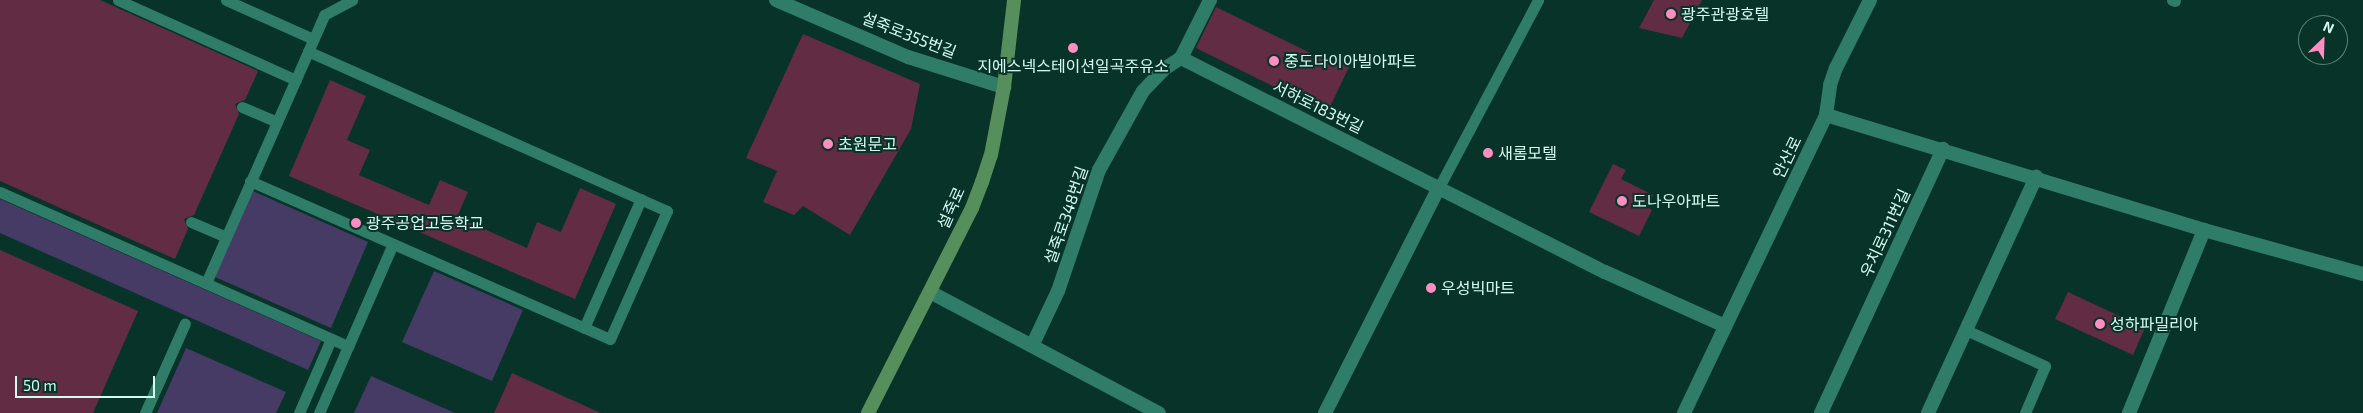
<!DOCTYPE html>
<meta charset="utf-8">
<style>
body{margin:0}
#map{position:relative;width:2363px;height:413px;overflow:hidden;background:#083329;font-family:"Exo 2","Noto Sans KR",sans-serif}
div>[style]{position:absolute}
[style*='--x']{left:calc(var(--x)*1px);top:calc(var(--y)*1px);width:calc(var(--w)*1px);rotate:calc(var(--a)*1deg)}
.green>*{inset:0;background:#453b65}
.building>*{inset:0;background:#612c44}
.service>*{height:11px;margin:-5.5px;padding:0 5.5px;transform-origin:5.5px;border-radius:5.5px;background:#2f7c68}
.minor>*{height:14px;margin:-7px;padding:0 7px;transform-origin:7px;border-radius:7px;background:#2f7c68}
.secondary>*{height:14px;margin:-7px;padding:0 7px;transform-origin:7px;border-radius:7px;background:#568e5c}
.dots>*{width:14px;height:14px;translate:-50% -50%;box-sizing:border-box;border:2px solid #083329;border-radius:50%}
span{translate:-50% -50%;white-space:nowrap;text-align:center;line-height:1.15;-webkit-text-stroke:4px #083329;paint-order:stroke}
.poi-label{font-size:16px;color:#d5faee}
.left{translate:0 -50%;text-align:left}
.street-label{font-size:16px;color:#d5faee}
.north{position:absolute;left:2298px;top:15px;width:50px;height:50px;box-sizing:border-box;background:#083329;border:1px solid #5a8378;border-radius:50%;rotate:24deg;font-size:14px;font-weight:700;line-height:20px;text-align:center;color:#d5faee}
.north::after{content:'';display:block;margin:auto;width:18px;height:22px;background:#fd8ebf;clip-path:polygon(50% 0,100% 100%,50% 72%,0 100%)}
.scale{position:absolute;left:15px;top:376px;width:140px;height:22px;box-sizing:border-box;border:2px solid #d5faee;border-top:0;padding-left:6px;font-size:15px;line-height:18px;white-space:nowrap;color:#d5faee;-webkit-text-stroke:4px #083329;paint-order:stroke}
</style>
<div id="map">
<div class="green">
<div style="clip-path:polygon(253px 191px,368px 242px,331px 328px,215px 277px)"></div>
<div style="clip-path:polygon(0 199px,321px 341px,308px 370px,0 233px)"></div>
<div style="clip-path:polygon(434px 271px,523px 310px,492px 381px,402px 342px)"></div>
<div style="clip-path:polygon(186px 348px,286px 392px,276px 413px,157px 413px)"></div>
<div style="clip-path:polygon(371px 376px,455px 413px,354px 413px)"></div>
</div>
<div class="building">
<div style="clip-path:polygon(0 0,100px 0,258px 71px,245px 100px,235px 104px,239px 114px,194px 215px,184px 219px,188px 229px,175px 259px,0 181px)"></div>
<div style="clip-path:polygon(1654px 0,1702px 0,1682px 38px,1639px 28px)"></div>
<div style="clip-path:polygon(1216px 7px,1333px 64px,1335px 58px,1350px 65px,1327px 113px,1196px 48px)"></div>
<div style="clip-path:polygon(803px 34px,920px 84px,911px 129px,850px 235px,803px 206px,794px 215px,763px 202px,777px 171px,746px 158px)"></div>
<div style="clip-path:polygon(330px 80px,366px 96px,347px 140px,370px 150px,359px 175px,429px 205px,440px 180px,468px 192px,457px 217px,527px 248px,537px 222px,561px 232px,580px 188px,616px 204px,575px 299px,289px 176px)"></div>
<div style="clip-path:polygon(1613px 164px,1626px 170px,1621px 179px,1653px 195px,1647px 207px,1652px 210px,1639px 236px,1589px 212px)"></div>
<div style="clip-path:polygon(0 250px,138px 311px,93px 413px,0 413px)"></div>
<div style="clip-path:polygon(2068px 292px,2145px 328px,2133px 355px,2055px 319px)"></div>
<div style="clip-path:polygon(512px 373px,601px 413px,494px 413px)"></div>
</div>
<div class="service">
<div style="--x:118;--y:0;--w:195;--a:24.2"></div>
<div style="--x:226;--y:0;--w:95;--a:24.1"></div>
<div style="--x:2172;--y:0;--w:3;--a:18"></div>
<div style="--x:242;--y:107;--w:38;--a:23"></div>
<div style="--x:250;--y:181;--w:393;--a:23.7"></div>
<div style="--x:610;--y:339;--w:140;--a:-66"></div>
<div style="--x:667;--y:211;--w:393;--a:-156"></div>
<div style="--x:1438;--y:189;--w:214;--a:-62.1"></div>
<div style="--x:0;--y:192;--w:381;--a:23.9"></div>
<div style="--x:191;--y:222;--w:38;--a:23"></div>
<div style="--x:206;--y:283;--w:293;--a:-66.2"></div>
<div style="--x:324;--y:15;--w:32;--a:-28"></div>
<div style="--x:584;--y:328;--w:141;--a:-66.2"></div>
<div style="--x:1966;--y:330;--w:87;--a:24.5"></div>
<div style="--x:2045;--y:366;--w:51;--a:113.1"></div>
<div style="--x:145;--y:413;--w:98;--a:-66"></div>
<div style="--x:299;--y:413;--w:81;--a:-66.6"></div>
<div style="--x:319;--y:413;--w:184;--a:-66.4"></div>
</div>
<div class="minor">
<div style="--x:776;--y:0;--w:144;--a:23.4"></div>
<div style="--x:908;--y:57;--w:101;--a:17.4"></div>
<div style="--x:1181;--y:58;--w:475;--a:26.8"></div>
<div style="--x:1605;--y:272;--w:132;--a:24.2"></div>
<div style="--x:1181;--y:58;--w:65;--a:-63.4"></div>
<div style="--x:1826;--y:115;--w:395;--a:16.9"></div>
<div style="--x:2204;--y:230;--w:165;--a:15.5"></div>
<div style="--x:930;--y:292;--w:259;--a:27.9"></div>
<div style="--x:1032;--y:346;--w:61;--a:-64.7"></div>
<div style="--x:1058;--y:291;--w:128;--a:-71.3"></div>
<div style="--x:1099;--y:170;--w:90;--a:-60.9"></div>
<div style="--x:1143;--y:91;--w:30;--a:-46"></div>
<div style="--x:1164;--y:69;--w:20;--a:-33"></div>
<div style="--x:1325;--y:413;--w:251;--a:-63.2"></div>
<div style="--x:1684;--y:413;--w:330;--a:-64.5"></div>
<div style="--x:1826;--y:115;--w:30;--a:-82"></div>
<div style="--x:1830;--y:85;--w:18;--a:-71"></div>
<div style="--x:1836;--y:68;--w:76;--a:-63.4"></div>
<div style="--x:1821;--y:413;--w:291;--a:-65.2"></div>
<div style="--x:1928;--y:413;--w:260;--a:-65.4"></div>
<div style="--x:2129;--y:413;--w:198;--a:-67.7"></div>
</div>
<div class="secondary">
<div style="--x:868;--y:413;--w:230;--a:-63.1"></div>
<div style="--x:972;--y:208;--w:28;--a:-69"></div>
<div style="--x:982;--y:182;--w:28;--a:-72"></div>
<div style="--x:991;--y:155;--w:69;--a:-79.2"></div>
<div style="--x:1004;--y:87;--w:88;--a:-83.4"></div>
</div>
<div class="dots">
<div style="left:1671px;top:14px;background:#fd8ebf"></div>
<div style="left:1073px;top:48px;background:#fd8ebf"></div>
<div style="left:1274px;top:61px;background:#fd8ebf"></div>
<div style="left:828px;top:144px;background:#fd8ebf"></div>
<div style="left:1488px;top:153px;background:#fd8ebf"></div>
<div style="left:1622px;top:201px;background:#fd8ebf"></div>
<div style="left:356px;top:223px;background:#fd8ebf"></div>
<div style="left:1431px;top:288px;background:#fd8ebf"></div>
<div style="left:2100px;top:324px;background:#fd8ebf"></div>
</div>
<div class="poi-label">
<span class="left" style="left:1681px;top:14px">광주관광호텔</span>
<span class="left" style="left:1284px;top:61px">중도다이아빌아파트</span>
<span style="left:1073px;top:66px">지에스넥스테이션일곡주유소</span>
<span class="left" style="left:838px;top:144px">초원문고</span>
<span class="left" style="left:1498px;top:153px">새롬모텔</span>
<span class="left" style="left:1632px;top:201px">도나우아파트</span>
<span class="left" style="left:366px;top:223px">광주공업고등학교</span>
<span class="left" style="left:1441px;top:288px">우성빅마트</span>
<span class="left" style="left:2110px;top:324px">성하파밀리아</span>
</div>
<div class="street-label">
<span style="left:909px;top:35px;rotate:21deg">설죽로355번길</span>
<span style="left:1318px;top:107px;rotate:26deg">서하로183번길</span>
<span style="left:1787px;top:157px;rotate:-64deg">안산로</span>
<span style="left:951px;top:208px;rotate:-66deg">설죽로</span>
<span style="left:1066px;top:215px;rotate:-71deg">설죽로348번길</span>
<span style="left:1885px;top:233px;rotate:-65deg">우치로311번길</span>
</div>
<div class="north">N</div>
<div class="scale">50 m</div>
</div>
